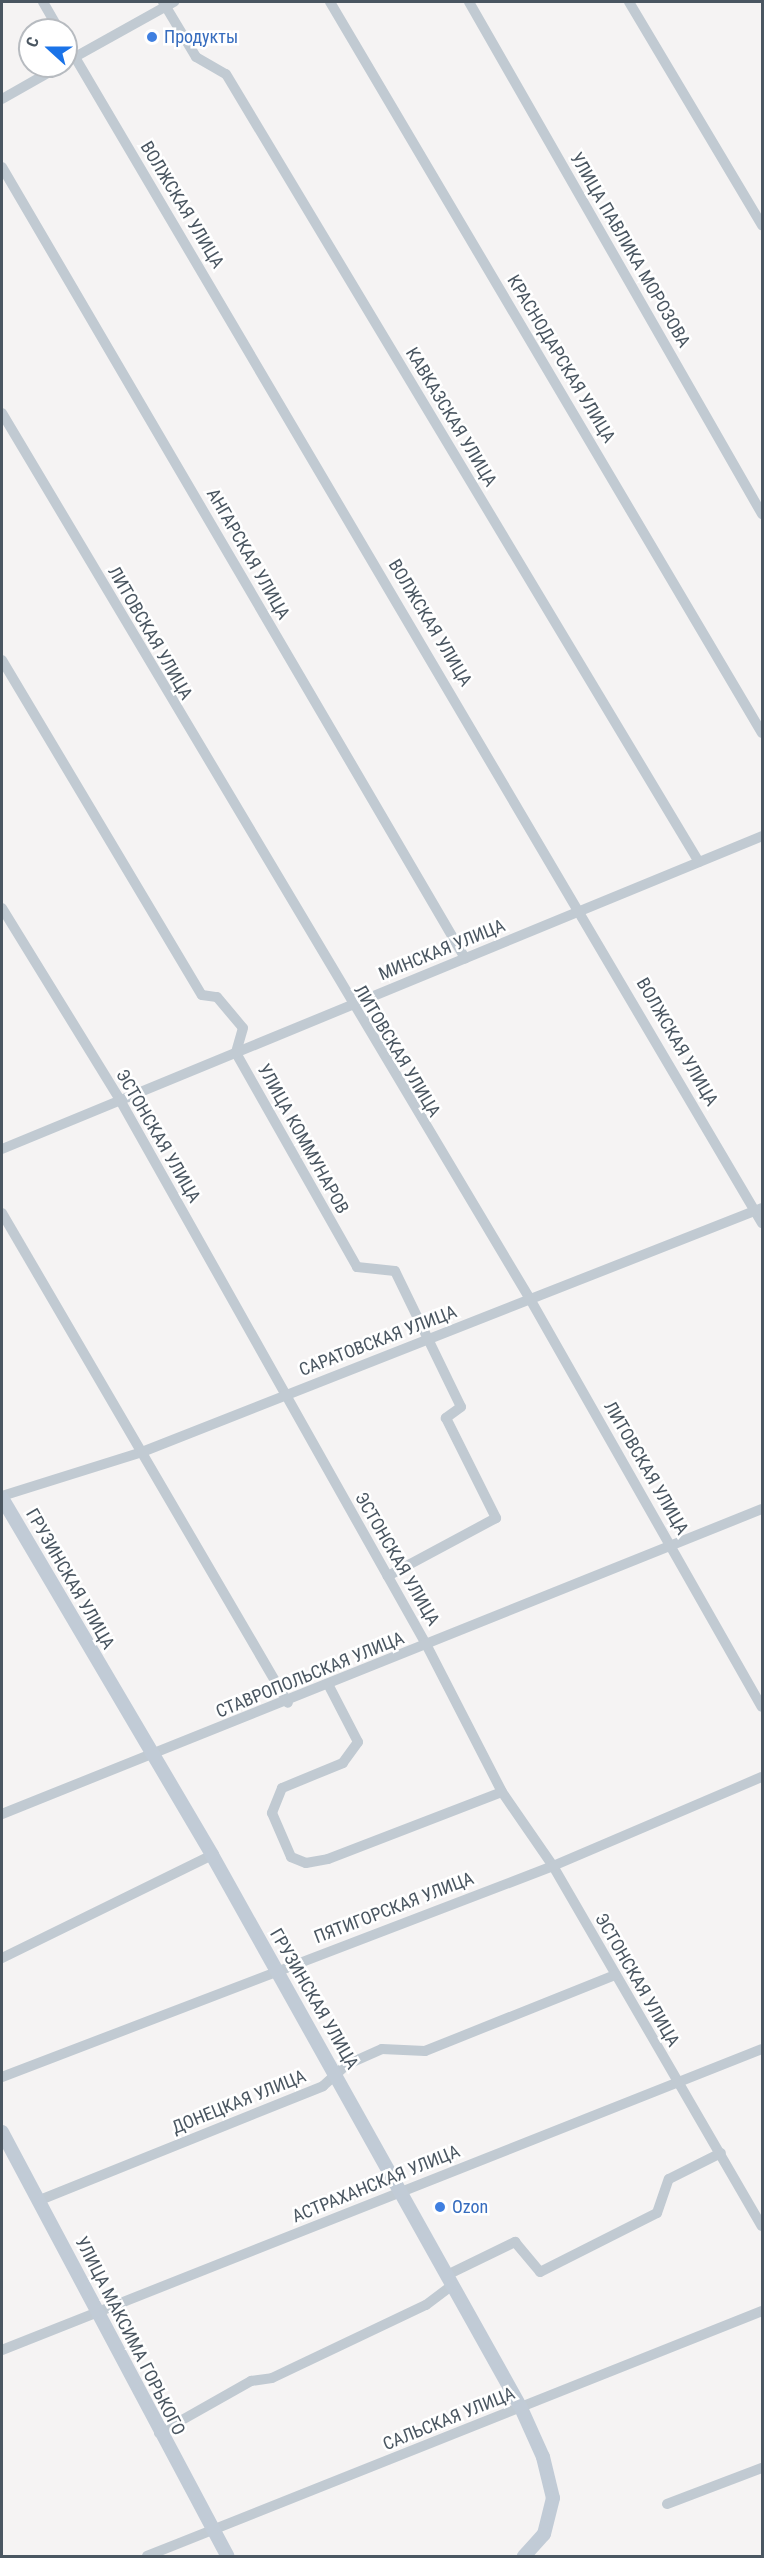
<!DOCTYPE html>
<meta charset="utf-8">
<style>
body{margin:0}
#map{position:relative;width:764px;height:2558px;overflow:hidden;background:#f5f3f3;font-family:"Roboto Condensed",sans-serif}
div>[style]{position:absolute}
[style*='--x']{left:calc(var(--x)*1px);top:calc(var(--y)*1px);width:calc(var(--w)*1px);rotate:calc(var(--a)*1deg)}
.street>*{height:10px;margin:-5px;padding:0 5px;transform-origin:5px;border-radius:5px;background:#c1cad2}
.secondary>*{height:14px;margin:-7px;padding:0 7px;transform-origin:7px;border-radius:7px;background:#c1cbd6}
.dots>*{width:16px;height:16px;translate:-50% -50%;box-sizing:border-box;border:3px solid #fff;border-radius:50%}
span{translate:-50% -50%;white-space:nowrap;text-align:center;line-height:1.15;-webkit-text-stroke:5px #fff;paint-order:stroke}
.shop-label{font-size:18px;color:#366cbe}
.left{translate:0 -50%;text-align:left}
.street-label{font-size:18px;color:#4a5661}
.frame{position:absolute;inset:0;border:3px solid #4a5661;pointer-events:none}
.north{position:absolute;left:18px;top:18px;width:60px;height:60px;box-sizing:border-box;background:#fff;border:2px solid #b7bbc0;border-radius:50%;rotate:291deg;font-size:16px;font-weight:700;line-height:24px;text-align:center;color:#4a5661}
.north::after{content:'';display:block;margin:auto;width:21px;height:27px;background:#1a73e8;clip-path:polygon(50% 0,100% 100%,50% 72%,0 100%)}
</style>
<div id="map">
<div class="street">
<div style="--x:43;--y:2;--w:32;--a:60"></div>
<div style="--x:163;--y:2;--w:64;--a:59"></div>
<div style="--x:196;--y:57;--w:34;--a:30"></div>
<div style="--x:226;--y:74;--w:919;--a:59.03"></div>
<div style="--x:330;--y:2;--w:849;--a:59.42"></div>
<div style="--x:469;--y:2;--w:590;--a:60.22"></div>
<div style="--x:629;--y:2;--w:260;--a:59.2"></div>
<div style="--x:66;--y:42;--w:1371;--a:59.49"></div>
<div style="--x:66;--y:62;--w:124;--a:-29.1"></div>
<div style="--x:2;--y:99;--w:67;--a:-29.6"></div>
<div style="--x:2;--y:167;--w:917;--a:59.66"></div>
<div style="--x:2;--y:413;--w:1031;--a:59.21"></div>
<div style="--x:530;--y:1299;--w:469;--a:60.4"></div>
<div style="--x:2;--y:660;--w:390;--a:59.2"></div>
<div style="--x:202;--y:995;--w:15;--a:8"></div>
<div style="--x:217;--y:997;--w:40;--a:50"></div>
<div style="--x:243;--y:1028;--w:26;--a:106"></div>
<div style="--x:236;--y:1053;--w:246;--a:60.5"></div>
<div style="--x:357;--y:1267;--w:38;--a:6"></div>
<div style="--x:395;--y:1271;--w:151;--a:64.1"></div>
<div style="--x:461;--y:1407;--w:19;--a:144"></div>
<div style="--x:446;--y:1418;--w:112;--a:63.4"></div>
<div style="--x:496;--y:1518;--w:123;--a:151.8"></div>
<div style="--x:2;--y:908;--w:225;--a:58.4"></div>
<div style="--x:120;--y:1100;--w:626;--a:60.65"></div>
<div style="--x:427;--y:1646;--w:164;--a:62.8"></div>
<div style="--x:502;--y:1792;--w:90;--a:55.4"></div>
<div style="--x:553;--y:1866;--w:416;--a:59.9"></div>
<div style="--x:2;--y:1149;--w:822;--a:-22.38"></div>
<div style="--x:2;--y:1213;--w:567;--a:59.73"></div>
<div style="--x:2;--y:1496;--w:147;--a:-17.4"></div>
<div style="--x:142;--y:1452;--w:666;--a:-21.48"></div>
<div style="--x:329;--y:1686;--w:63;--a:62.6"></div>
<div style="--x:358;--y:1742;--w:26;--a:126"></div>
<div style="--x:343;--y:1763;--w:66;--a:157.7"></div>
<div style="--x:282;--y:1788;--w:27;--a:112"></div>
<div style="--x:272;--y:1813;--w:48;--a:66.6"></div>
<div style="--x:291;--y:1857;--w:16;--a:22"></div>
<div style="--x:306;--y:1863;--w:22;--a:-10"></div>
<div style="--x:328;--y:1859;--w:186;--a:-21.1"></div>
<div style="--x:2;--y:1814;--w:819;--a:-21.87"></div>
<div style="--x:2;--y:1958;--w:234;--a:-26.1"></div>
<div style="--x:2;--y:2077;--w:590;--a:-20.95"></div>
<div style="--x:553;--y:1866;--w:227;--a:-23.1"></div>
<div style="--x:40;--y:2200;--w:305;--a:-21.9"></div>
<div style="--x:323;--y:2086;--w:31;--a:-42"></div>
<div style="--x:346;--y:2065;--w:39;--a:-24"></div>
<div style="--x:382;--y:2049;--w:43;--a:2.7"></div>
<div style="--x:425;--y:2051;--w:205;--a:-21.8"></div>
<div style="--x:447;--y:2275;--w:76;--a:-25.9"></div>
<div style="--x:515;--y:2242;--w:39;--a:50"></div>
<div style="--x:540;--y:2272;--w:131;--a:-26.8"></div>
<div style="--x:657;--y:2213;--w:36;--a:-71"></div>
<div style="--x:669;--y:2179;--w:58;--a:-26.6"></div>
<div style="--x:2;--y:2350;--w:817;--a:-21.61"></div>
<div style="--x:159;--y:2433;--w:106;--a:-29.5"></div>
<div style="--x:251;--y:2381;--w:21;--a:-8"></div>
<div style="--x:272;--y:2378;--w:170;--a:-25.4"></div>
<div style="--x:426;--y:2305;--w:34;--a:-37"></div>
<div style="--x:667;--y:2504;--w:102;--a:-20.8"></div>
<div style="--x:147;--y:2556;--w:662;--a:-21.72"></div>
</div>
<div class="secondary">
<div style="--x:2;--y:1498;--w:414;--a:59.5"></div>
<div style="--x:212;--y:1855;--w:633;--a:60.8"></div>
<div style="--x:521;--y:2408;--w:54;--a:65.8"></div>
<div style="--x:543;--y:2457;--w:42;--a:76.3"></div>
<div style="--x:553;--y:2498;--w:37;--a:104"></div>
<div style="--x:544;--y:2534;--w:30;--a:132"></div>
<div style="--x:2;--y:2132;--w:480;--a:62"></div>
</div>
<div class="dots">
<div style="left:152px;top:37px;background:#3f7fe0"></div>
<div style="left:440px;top:2207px;background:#3f7fe0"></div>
</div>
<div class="shop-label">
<span class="left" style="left:164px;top:37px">Продукты</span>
<span class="left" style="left:452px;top:2207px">Ozon</span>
</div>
<div class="street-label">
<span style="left:182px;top:205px;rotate:59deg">ВОЛЖСКАЯ УЛИЦА</span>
<span style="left:630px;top:250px;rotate:60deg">УЛИЦА ПАВЛИКА МОРОЗОВА</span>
<span style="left:561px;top:359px;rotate:59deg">КРАСНОДАРСКАЯ УЛИЦА</span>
<span style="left:451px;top:417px;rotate:59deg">КАВКАЗСКАЯ УЛИЦА</span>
<span style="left:248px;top:554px;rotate:60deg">АНГАРСКАЯ УЛИЦА</span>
<span style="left:430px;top:623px;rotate:59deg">ВОЛЖСКАЯ УЛИЦА</span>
<span style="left:150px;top:633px;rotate:60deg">ЛИТОВСКАЯ УЛИЦА</span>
<span style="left:442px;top:950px;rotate:-22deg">МИНСКАЯ УЛИЦА</span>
<span style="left:677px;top:1042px;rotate:60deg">ВОЛЖСКАЯ УЛИЦА</span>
<span style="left:397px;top:1051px;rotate:59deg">ЛИТОВСКАЯ УЛИЦА</span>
<span style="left:158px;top:1136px;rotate:60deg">ЭСТОНСКАЯ УЛИЦА</span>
<span style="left:303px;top:1139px;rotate:61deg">УЛИЦА КОММУНАРОВ</span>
<span style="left:378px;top:1341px;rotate:-21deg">САРАТОВСКАЯ УЛИЦА</span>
<span style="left:646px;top:1468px;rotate:60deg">ЛИТОВСКАЯ УЛИЦА</span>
<span style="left:397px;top:1559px;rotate:60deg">ЭСТОНСКАЯ УЛИЦА</span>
<span style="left:70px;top:1579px;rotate:60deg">ГРУЗИНСКАЯ УЛИЦА</span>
<span style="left:310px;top:1675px;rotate:-22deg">СТАВРОПОЛЬСКАЯ УЛИЦА</span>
<span style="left:394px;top:1908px;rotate:-21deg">ПЯТИГОРСКАЯ УЛИЦА</span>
<span style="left:637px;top:1980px;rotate:60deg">ЭСТОНСКАЯ УЛИЦА</span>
<span style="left:314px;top:1999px;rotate:60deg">ГРУЗИНСКАЯ УЛИЦА</span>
<span style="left:239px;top:2102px;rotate:-22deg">ДОНЕЦКАЯ УЛИЦА</span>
<span style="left:376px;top:2184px;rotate:-22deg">АСТРАХАНСКАЯ УЛИЦА</span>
<span style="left:130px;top:2336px;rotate:63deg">УЛИЦА МАКСИМА ГОРЬКОГО</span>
<span style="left:449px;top:2419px;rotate:-22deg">САЛЬСКАЯ УЛИЦА</span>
</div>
<div class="frame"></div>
<div class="north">С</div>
</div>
